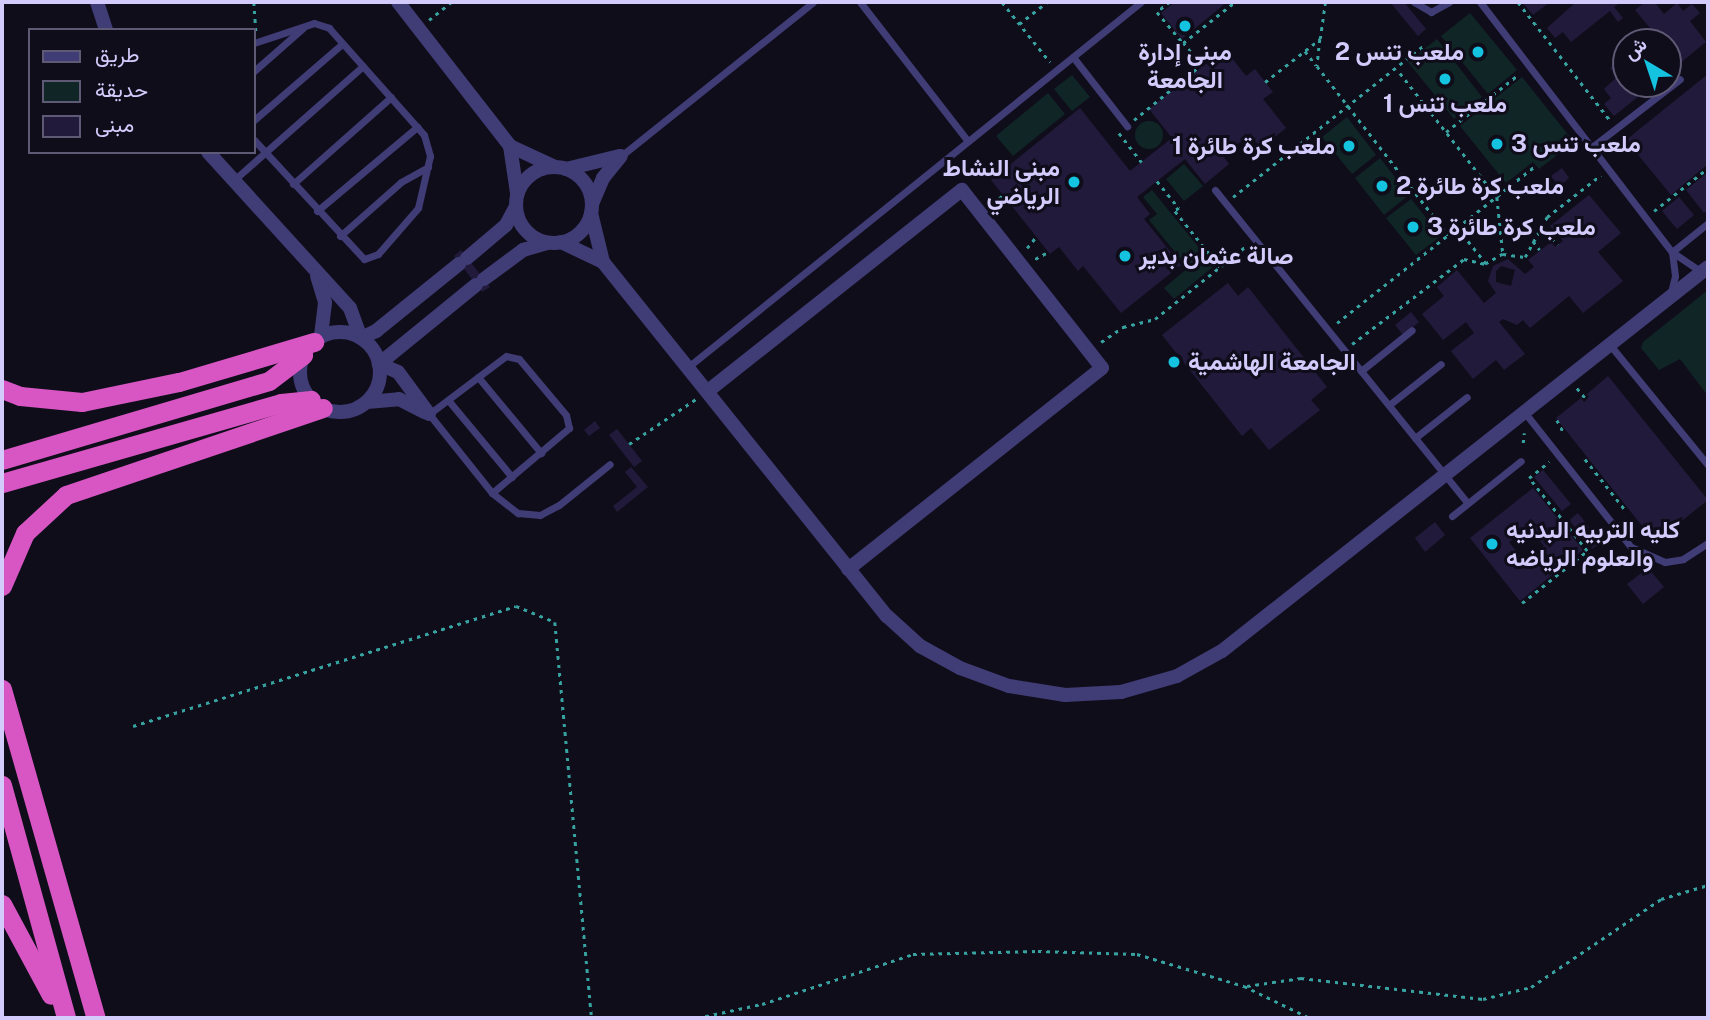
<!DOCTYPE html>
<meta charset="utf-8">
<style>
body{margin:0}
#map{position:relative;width:1710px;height:1020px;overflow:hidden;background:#100d1b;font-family:"Public Sans",Vazirmatn,sans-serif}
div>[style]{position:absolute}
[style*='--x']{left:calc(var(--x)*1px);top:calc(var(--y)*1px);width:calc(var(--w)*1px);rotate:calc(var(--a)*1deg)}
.green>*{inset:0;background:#102525}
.round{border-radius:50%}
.building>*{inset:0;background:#221a3b}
.path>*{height:2.5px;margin-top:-1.25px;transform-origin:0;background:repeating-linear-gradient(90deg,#37a3a1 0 3.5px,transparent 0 8.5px)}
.service>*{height:7px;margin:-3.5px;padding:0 3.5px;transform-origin:3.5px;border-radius:3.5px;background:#403c76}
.minor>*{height:14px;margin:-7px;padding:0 7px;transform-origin:7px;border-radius:7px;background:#403c76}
.minor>.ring{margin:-7px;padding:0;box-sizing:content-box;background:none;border:14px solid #403c76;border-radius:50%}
.trunk>*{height:19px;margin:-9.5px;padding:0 9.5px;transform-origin:9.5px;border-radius:9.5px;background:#d856c4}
.dots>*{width:19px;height:19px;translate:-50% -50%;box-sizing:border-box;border:4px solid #100d1b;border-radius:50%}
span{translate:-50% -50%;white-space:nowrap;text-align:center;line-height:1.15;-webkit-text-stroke:6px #100d1b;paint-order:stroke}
.poi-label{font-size:24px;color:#d3cbfb;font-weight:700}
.right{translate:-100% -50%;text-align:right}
.left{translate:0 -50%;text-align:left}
.frame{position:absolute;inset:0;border:4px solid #d3cbfb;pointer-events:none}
.legend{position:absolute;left:28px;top:28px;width:228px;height:126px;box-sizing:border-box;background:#100d1b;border:2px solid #5e5975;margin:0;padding:9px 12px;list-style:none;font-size:21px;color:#d3cbfb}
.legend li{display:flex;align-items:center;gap:14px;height:35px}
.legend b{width:35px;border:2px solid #5e5975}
.north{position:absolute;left:1612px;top:28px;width:70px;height:70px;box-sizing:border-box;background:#100d1b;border:2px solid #5e5975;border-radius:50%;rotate:321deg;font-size:19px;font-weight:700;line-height:28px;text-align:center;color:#d3cbfb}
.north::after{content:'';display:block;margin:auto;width:24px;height:32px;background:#13c3df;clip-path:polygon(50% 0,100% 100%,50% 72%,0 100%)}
</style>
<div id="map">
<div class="green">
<div style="clip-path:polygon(1470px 13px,1517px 70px,1488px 94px,1441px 36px)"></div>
<div style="clip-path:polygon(1437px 39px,1482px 97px,1454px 119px,1408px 62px)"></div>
<div style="clip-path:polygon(1072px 75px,1090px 97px,1072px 111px,1054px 89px)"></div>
<div style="clip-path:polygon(1522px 77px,1574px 142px,1539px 169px,1533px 162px,1506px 183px,1460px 126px)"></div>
<div style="clip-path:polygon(1048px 93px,1065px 114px,1013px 156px,996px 136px)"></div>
<div style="clip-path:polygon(1347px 117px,1376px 155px,1352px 174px,1322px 137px)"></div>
<div class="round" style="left:1135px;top:121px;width:28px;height:28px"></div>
<div style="clip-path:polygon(1380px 158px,1409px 195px,1384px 215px,1355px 178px)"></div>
<div style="clip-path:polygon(1184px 164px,1203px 186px,1184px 201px,1166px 179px)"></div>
<div style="clip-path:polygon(1152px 190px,1214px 266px,1174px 299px,1164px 288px,1188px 268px,1149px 220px,1157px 214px,1143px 197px)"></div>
<div style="clip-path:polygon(1411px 199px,1441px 236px,1416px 255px,1386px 218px)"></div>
<div style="clip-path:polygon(1708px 290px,1708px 396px,1680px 359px,1659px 370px,1641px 348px,1643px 342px)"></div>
</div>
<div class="building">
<div style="clip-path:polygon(1175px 2px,1227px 2px,1182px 39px,1161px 13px)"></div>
<div style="clip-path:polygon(1390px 2px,1404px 2px,1426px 29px,1418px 36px)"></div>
<div style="clip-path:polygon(1522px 2px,1550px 2px,1533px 15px)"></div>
<div style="clip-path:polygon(1576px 2px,1621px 2px,1614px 7px,1623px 18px,1618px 22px,1610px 11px,1571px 42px,1563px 32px,1555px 38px,1547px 28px)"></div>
<div style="clip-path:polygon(1645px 2px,1659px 2px,1656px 4px,1664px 14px,1677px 3px,1683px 11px,1692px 4px,1700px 13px,1690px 21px,1706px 42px,1668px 73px,1668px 42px,1641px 42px,1640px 41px,1655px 34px,1635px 10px)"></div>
<div style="clip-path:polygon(1225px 49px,1246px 76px,1255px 69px,1273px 92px,1263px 99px,1286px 128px,1261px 148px,1250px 134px,1223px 156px,1229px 164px,1205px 184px,1185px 159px,1137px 197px,1150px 214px,1144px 219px,1181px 265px,1121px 313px,1083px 266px,1078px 271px,1059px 247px,1050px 254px,991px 180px,1080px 108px,1130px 171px,1172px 138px,1149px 109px)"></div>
<div style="clip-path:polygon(1626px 55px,1626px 84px,1654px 84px,1614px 116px,1604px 104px,1611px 98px,1604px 89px,1617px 77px,1610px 68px)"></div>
<div style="clip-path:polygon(1708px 74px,1708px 164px,1671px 195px,1626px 140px)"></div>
<div style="clip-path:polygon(1562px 168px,1569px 178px,1559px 187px,1551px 176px)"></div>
<div style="clip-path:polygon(1708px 172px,1708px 210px,1704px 213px,1686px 190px)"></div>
<div style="clip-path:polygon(evenodd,1589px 195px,1621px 233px,1598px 252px,1623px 281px,1583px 313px,1569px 296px,1530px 328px,1523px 320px,1517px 325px,1503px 319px,1499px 322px,1525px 354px,1504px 370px,1496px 360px,1473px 379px,1451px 351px,1474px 333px,1466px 322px,1443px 340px,1422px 314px,1444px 296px,1437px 287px,1457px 270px,1484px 303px,1496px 293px,1488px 281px,1493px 266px,1508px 259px,1525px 274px,1534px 267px,1528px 260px,1551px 242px,1555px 247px,1563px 241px,1550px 226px,1589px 195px,1501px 266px,1515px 270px,1511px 286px,1496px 282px,1496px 271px,1501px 266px)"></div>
<div style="clip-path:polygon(1679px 197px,1694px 215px,1677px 229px,1662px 211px)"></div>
<div style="clip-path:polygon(461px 250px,490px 287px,482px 292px,454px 256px)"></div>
<div style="clip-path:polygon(1228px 283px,1238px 296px,1248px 287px,1327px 387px,1311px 400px,1320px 410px,1269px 450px,1251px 428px,1242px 436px,1162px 335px)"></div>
<div style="clip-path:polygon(1411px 312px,1419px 322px,1403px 335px,1395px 325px)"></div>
<div style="clip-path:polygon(1608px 376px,1708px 500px,1655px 542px,1556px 418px,1581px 398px,1584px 402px,1589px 397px,1587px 394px)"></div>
<div style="clip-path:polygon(595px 421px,600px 428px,589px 436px,584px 430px)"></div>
<div style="clip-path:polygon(617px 429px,642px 461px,634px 467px,609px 435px)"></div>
<div style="clip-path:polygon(631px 467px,648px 487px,617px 512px,613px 506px,637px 487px,625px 472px)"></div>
<div style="clip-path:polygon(1543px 470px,1571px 504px,1562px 511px,1534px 477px)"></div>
<div style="clip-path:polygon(evenodd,1533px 488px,1583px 550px,1520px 601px,1470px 538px,1533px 488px,1528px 527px,1544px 546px,1524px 561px,1509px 542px,1528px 527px)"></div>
<div style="clip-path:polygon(1578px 513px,1601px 542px,1592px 549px,1569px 520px)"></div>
<div style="clip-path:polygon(1435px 522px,1445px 535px,1425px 552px,1415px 538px)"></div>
<div style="clip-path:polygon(1648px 568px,1664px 587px,1643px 604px,1627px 584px)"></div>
</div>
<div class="path">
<div style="--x:254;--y:2;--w:29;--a:86"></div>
<div style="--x:1002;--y:2;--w:77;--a:51.3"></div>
<div style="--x:1170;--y:2;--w:16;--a:142"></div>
<div style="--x:1157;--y:12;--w:40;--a:50"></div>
<div style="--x:1518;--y:2;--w:150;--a:52.1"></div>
<div style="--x:1708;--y:2;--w:1;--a:90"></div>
<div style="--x:429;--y:20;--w:28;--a:-39"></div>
<div style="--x:1019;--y:24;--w:36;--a:-38"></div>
<div style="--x:1320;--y:39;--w:27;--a:96"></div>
<div style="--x:1317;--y:66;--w:214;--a:52.2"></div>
<div style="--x:1305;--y:51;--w:18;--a:52"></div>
<div style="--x:1400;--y:73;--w:157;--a:52"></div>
<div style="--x:1497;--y:197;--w:57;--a:84"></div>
<div style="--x:1503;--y:254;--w:20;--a:150"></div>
<div style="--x:1486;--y:264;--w:46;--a:-128.9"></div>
<div style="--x:1265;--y:82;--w:70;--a:-38"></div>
<div style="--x:1320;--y:39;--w:37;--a:-82"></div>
<div style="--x:1134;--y:120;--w:87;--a:-39.4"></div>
<div style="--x:1201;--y:65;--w:28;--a:-129"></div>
<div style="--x:1183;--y:43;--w:66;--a:-38.3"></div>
<div style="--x:1446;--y:132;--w:92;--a:-38.4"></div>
<div style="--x:1119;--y:133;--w:37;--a:52"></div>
<div style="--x:1157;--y:181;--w:35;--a:51"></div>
<div style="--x:1179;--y:208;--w:5;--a:143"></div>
<div style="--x:1175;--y:211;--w:72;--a:51.2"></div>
<div style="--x:1233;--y:197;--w:244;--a:-38.5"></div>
<div style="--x:993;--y:204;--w:13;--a:-42"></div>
<div style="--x:1654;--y:211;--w:69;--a:-38.5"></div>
<div style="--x:1541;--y:225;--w:26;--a:50"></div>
<div style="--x:1533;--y:241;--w:11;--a:52"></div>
<div style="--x:1027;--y:248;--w:14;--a:-51"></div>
<div style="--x:1503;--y:254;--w:22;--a:8"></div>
<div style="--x:1525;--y:257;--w:46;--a:-61.2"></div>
<div style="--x:1547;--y:217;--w:68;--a:-37.9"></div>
<div style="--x:1035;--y:259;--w:15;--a:-28"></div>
<div style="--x:1337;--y:323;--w:253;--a:-38.4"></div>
<div style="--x:1101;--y:342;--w:27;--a:-34"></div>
<div style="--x:1123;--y:327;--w:33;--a:-14"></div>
<div style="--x:1155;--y:319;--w:117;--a:-38.7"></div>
<div style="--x:1352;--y:344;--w:141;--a:-37.2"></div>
<div style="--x:1464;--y:259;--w:22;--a:13"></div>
<div style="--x:1577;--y:388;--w:16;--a:50"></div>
<div style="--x:1557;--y:420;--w:17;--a:62"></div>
<div style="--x:1523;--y:443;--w:10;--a:-84"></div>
<div style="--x:629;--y:444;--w:81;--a:-33.9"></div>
<div style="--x:1585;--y:459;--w:66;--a:51.7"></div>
<div style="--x:1522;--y:603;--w:83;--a:-38.7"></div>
<div style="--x:1587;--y:551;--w:93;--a:-128.5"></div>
<div style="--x:1529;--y:478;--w:26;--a:-39"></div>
<div style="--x:133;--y:726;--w:401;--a:-17.4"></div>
<div style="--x:516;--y:606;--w:42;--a:22.3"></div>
<div style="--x:555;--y:622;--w:398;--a:84.7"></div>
<div style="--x:1247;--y:986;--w:55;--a:-8.4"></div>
<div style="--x:1301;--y:978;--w:183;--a:6.6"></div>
<div style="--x:1483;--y:999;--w:49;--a:-14"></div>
<div style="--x:1531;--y:987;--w:157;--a:-34.1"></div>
<div style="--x:1661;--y:899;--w:49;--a:-16.6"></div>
<div style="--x:697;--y:1018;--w:66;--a:-12.2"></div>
<div style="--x:762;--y:1004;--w:159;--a:-18.3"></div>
<div style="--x:913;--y:954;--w:125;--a:-1.4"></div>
<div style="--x:1038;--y:951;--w:99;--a:1.7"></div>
<div style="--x:1137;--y:954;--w:112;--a:16.7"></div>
<div style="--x:1244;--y:986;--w:73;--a:25.9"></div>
</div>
<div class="service">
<div style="--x:860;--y:2;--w:176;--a:52.2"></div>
<div style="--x:1414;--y:2;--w:20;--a:30"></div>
<div style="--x:1431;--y:12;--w:21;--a:-29"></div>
<div style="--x:1480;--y:2;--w:315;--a:52.5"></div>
<div style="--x:1672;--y:252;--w:36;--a:34"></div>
<div style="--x:254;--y:43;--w:63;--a:-18.4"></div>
<div style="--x:314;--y:23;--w:16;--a:18"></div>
<div style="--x:329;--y:28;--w:143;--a:48.4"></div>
<div style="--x:424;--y:135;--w:22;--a:74"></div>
<div style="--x:430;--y:156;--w:53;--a:103"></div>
<div style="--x:418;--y:208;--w:61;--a:131"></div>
<div style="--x:378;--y:254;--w:15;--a:160"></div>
<div style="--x:364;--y:259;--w:162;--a:-132.7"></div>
<div style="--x:1073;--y:57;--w:88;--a:52"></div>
<div style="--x:254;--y:71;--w:65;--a:-41.3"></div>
<div style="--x:254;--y:120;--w:116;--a:-40.8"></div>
<div style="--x:1592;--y:147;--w:111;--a:-37.7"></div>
<div style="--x:621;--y:156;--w:246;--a:-38.7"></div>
<div style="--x:234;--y:180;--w:172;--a:-41.5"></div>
<div style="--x:293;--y:184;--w:131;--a:-41.6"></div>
<div style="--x:1215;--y:190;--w:402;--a:51.1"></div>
<div style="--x:317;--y:211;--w:131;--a:-40"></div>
<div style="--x:340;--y:236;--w:81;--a:-41.5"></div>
<div style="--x:401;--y:182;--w:31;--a:-29"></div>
<div style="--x:1672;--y:252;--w:46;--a:-38.9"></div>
<div style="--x:1671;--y:292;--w:16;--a:-76"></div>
<div style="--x:1675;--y:276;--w:23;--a:-97"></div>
<div style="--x:1610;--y:345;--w:155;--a:50.8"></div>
<div style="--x:688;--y:367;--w:582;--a:-38.86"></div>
<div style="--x:1361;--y:371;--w:65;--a:-38.8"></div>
<div style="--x:478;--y:377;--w:99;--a:50.3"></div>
<div style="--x:448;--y:400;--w:100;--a:50.3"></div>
<div style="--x:1389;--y:405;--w:66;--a:-38.3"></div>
<div style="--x:1525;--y:413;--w:171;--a:51.7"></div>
<div style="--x:1631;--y:547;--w:37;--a:24"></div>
<div style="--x:1665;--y:562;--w:18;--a:-9"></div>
<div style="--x:1683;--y:559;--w:30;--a:-33"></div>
<div style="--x:1415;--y:438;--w:66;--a:-38.3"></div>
<div style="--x:492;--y:493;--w:101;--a:-40.2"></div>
<div style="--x:569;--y:428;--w:13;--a:-103"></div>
<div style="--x:566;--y:415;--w:73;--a:-130"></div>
<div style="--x:519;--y:359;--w:13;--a:-167"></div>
<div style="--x:506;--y:356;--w:96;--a:143"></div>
<div style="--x:429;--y:414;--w:101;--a:51.4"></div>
<div style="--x:492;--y:493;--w:33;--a:38"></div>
<div style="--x:518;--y:513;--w:22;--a:5"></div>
<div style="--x:540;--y:515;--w:21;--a:-28"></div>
<div style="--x:559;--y:505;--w:65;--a:-38.8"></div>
<div style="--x:1452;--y:516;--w:88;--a:-38.6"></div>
</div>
<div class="minor">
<div style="--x:97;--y:2;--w:29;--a:72"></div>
<div style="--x:398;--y:2;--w:182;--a:52.1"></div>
<div style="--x:510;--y:146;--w:47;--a:24.9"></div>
<div style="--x:510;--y:146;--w:48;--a:81.5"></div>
<div style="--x:208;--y:152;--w:211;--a:47.7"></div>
<div style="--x:350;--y:308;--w:32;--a:70"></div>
<div style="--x:361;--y:338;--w:17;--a:-25"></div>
<div style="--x:376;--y:331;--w:107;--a:-38.9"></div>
<div class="ring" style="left:516px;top:167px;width:62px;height:62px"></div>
<div style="--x:566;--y:169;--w:56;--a:-13.5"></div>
<div style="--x:592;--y:204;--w:28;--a:-67"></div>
<div style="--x:603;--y:178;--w:28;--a:-51"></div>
<div style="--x:591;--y:213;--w:50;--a:76.2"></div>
<div style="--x:603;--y:262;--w:454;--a:51.3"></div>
<div style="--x:887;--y:616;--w:45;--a:42.3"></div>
<div style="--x:920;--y:646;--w:46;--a:28.8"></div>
<div style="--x:960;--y:668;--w:52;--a:20.2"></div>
<div style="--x:1009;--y:686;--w:57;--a:9.1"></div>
<div style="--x:1065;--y:695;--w:56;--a:-3.1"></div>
<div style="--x:1121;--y:692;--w:58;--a:-15.9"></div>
<div style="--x:1177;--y:676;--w:51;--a:-29.1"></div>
<div style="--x:1222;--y:651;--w:619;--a:-38.31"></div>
<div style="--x:561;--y:242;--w:47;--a:25.5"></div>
<div style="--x:467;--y:258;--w:51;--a:-40.2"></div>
<div style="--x:506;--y:225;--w:21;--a:-62"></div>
<div style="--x:317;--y:276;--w:28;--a:73"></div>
<div style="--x:325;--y:303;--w:33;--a:97"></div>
<div style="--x:484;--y:279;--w:49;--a:-36.6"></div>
<div style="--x:523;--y:250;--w:26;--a:-16"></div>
<div class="ring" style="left:300px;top:332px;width:66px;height:66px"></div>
<div style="--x:708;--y:391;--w:324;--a:-38.4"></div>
<div style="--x:962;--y:190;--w:226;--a:51.8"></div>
<div style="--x:1102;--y:368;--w:324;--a:141.6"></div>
<div style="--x:367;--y:402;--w:32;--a:-5"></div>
<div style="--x:399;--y:399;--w:29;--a:27"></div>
<div style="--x:429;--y:414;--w:52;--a:-126.4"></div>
<div style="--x:398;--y:372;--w:21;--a:-157"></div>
<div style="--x:379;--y:364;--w:125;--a:-39.2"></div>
</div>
<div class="trunk">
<div style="--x:2;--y:389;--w:19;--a:21"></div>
<div style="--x:20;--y:396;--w:62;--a:5.5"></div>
<div style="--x:82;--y:402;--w:99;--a:-11.7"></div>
<div style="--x:179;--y:382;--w:141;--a:-16.5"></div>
<div style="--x:2;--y:460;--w:278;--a:-16.5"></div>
<div style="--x:269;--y:381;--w:43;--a:-37.4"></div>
<div style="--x:2;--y:483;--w:290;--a:-16"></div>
<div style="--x:281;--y:403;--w:30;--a:-6"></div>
<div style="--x:2;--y:586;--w:58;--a:-66.5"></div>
<div style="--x:25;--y:533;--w:56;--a:-42.8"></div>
<div style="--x:66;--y:495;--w:271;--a:-18.7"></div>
<div style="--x:2;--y:689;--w:342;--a:74.1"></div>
<div style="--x:2;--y:785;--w:242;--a:74.6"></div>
<div style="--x:2;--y:904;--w:103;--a:61.7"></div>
</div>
<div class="dots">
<div style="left:1185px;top:26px;background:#13c3df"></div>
<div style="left:1478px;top:52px;background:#13c3df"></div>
<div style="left:1445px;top:79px;background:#13c3df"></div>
<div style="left:1497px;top:144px;background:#13c3df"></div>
<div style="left:1349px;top:146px;background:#13c3df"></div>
<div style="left:1074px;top:182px;background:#13c3df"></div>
<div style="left:1382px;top:186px;background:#13c3df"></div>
<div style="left:1413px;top:227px;background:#13c3df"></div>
<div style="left:1125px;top:256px;background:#13c3df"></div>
<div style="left:1174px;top:362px;background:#13c3df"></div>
<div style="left:1492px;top:544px;background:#13c3df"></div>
</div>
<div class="poi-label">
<span style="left:1185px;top:66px">مبنى إدارة<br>الجامعة</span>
<span class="right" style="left:1464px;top:52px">ملعب تنس 2</span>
<span style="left:1445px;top:104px">ملعب تنس 1</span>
<span class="left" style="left:1511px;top:144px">ملعب تنس 3</span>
<span class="right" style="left:1335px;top:146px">ملعب كرة طائرة 1</span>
<span class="right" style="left:1060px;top:182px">مبنى النشاط<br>الرياضي</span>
<span class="left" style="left:1396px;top:186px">ملعب كرة طائرة 2</span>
<span class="left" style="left:1427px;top:227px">ملعب كرة طائرة 3</span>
<span class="left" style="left:1139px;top:256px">صالة عثمان بدير</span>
<span class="left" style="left:1188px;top:362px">الجامعة الهاشمية</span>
<span class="left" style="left:1506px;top:544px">كليه التربيه البدنيه<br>والعلوم الرياضه</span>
</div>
<div class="frame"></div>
<ul class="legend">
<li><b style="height:9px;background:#403c76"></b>طريق</li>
<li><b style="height:19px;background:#102525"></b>حديقة</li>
<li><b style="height:19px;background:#221a3b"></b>مبنى</li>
</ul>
<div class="north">ش</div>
</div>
